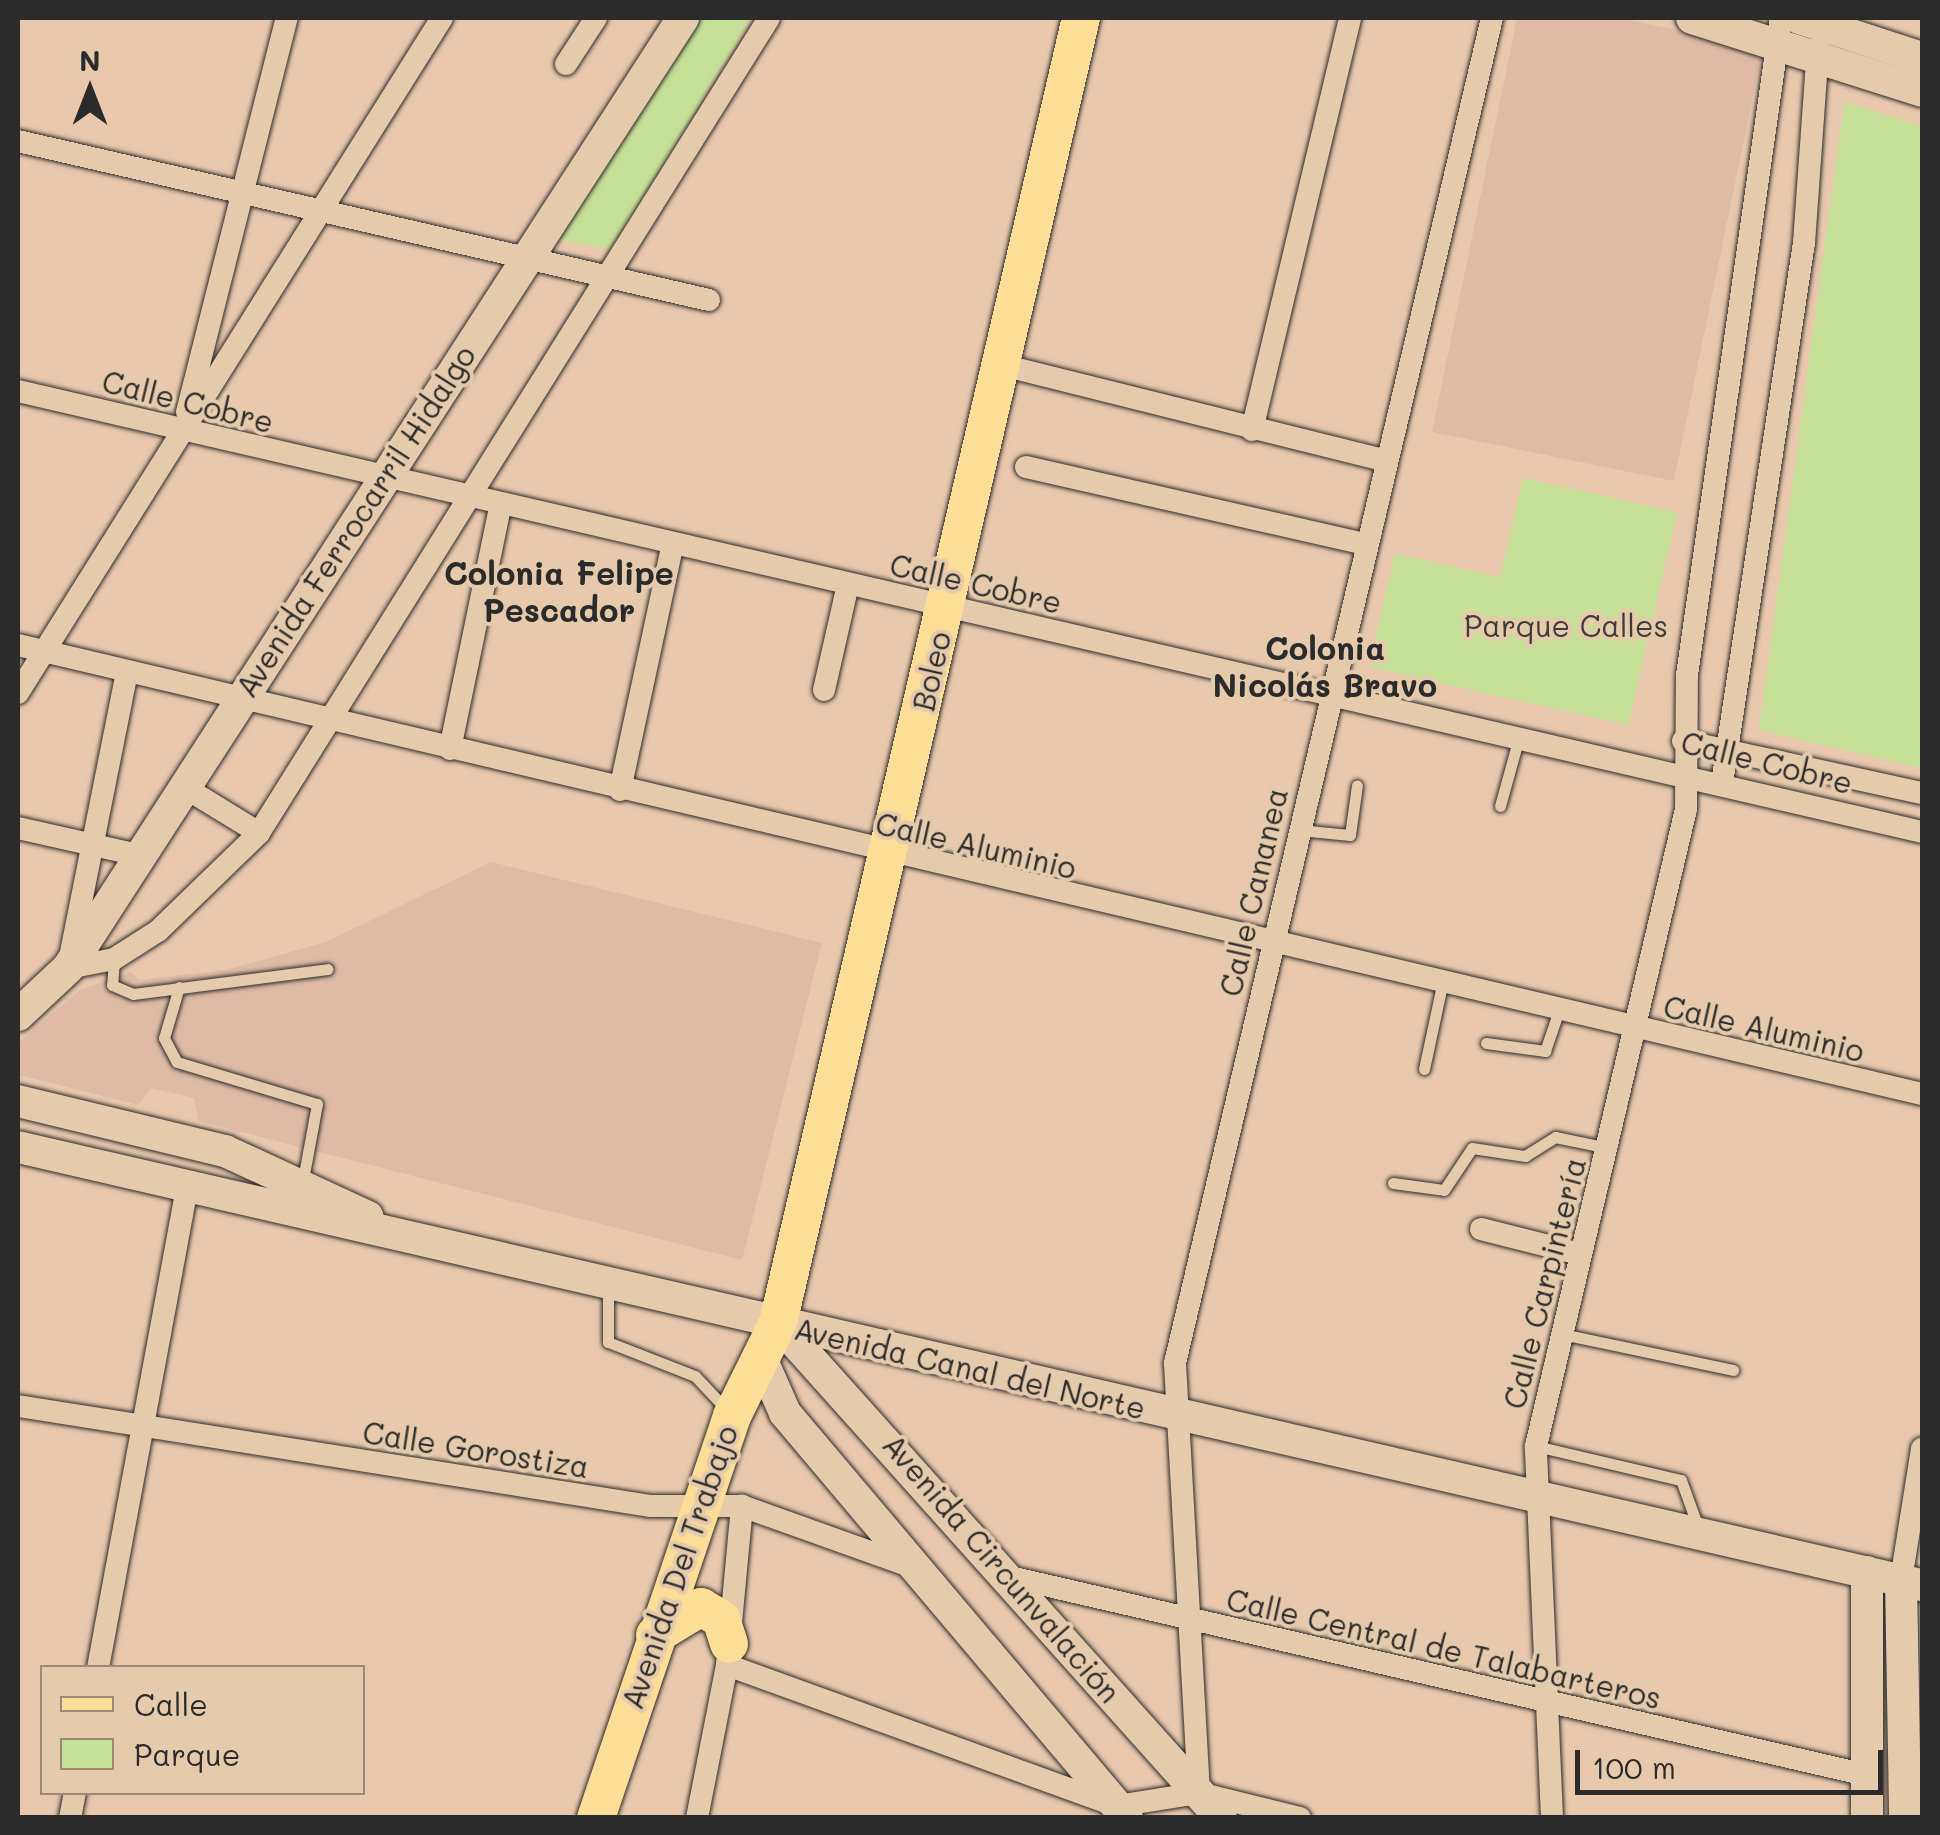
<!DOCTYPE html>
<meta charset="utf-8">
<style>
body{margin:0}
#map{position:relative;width:1940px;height:1835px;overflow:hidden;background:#e9c8ad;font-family:Mali,sans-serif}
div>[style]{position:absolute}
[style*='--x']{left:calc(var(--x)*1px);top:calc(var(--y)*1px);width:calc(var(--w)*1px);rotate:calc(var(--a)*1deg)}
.built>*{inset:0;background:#dfbba5}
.green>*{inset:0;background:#c7e097}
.roads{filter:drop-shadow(0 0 2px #2b2b2b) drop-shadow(0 0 2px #2b2b2b)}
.lane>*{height:11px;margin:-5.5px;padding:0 5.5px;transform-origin:5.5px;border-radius:5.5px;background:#e5caac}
.street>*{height:22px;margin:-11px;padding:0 11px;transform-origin:11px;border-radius:11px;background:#e5caac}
.secondary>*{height:32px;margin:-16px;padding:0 16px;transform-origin:16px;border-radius:16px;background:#e5caac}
.primary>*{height:38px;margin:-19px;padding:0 19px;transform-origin:19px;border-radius:19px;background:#fdde96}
span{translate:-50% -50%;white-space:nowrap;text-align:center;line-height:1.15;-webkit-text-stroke:8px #e5caac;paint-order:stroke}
.street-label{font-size:30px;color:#2b2b2b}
.park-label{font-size:30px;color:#3b3d36}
.neighbourhood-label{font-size:32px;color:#2b2b2b;font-weight:700}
.frame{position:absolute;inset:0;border:20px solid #2b2b2b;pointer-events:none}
.legend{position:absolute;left:40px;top:1665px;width:325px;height:130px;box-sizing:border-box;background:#e5caac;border:2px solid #9b8a78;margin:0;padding:12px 18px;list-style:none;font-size:30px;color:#2b2b2b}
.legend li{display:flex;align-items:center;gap:20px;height:50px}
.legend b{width:50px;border:2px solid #9b8a78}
.north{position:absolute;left:40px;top:40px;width:100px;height:100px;-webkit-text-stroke:8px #e5caac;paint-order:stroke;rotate:0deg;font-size:28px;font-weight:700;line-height:40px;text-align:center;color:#2b2b2b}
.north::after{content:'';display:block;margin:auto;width:35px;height:45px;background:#2b2b2b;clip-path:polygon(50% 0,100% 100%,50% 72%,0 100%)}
.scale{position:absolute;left:1575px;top:1750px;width:308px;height:45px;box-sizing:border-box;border:5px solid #2b2b2b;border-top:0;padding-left:12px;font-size:30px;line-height:35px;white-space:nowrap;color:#2b2b2b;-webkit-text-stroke:8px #e5caac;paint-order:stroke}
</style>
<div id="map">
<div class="built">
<div style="clip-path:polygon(1517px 18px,1618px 18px,1763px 47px,1674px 481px,1432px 432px)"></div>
<div style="clip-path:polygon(491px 862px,822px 943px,742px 1260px,198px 1121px,194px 1098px,151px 1088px,138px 1105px,18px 1075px,18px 1043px,80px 990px,130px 972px,140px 980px,226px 970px,326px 942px)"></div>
</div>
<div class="green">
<div style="clip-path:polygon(701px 18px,751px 18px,612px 249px,554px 239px)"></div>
<div style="clip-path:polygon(1844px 102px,1922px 126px,1922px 768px,1759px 730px)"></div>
<div style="clip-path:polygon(1523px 478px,1677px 512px,1628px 725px,1369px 667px,1395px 553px,1500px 577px)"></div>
</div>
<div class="roads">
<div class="lane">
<div style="--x:1500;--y:806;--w:72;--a:-74.6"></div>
<div style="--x:1299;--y:830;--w:51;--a:5.6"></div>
<div style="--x:1350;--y:835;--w:50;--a:-82"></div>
<div style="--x:114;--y:959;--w:26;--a:94"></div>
<div style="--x:112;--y:985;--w:23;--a:23"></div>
<div style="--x:133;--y:994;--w:196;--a:-7.3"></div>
<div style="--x:179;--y:987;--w:53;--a:106.4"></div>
<div style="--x:164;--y:1038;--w:27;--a:62"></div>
<div style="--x:177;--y:1062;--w:146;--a:16.7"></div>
<div style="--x:317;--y:1104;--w:82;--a:100.5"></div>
<div style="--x:1486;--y:1043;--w:60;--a:7.7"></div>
<div style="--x:1545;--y:1051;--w:43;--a:-71.1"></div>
<div style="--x:1424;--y:1069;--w:91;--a:-77.9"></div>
<div style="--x:1393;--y:1183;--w:51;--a:7.8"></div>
<div style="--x:1444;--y:1190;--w:50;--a:-56.3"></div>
<div style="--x:1472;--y:1148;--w:54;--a:8.6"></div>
<div style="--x:1525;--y:1156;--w:36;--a:-32"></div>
<div style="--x:1555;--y:1137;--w:54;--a:11.7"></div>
<div style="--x:608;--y:1287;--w:55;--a:90"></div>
<div style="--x:608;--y:1342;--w:93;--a:21.3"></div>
<div style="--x:695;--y:1376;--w:45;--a:46.8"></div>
<div style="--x:1562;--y:1334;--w:175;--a:11.9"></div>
<div style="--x:1536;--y:1446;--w:149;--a:13.2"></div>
<div style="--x:1681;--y:1480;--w:50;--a:70.1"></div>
</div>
<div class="street">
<div style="--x:566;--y:64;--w:55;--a:-56.9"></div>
<div style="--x:18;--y:141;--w:709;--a:12.96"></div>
<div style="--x:998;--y:364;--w:398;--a:14"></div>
<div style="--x:18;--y:391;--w:1954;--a:13.04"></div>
<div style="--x:187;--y:412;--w:406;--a:-75.8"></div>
<div style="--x:1252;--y:430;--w:423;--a:-76.6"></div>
<div style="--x:1026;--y:467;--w:347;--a:12.8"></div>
<div style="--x:18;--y:645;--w:1956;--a:13.27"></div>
<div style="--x:127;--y:672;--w:302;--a:101.3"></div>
<div style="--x:68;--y:968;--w:47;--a:-11.1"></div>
<div style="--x:114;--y:959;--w:52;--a:-32.5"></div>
<div style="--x:158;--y:931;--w:141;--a:-44.1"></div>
<div style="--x:259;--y:833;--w:961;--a:-57.96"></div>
<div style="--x:824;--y:690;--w:109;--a:-77.2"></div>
<div style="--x:18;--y:693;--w:797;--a:-57.87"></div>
<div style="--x:1683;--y:741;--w:245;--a:12.3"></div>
<div style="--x:450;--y:749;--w:247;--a:-78.3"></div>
<div style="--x:1722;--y:783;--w:546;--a:-81.37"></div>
<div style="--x:1804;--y:243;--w:196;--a:-85.9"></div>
<div style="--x:184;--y:787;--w:88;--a:31.5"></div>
<div style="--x:620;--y:790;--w:249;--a:-77.9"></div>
<div style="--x:18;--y:828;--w:123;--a:12.7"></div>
<div style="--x:1481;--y:1229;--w:102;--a:14.2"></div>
<div style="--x:18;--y:1406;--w:641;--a:8.98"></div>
<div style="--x:651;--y:1506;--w:91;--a:0"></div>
<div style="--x:742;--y:1506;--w:184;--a:19.7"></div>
<div style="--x:1010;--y:1577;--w:879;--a:13.02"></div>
<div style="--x:1901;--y:1580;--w:133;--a:-80.9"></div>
<div style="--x:727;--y:1665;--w:415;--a:19.9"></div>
<div style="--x:1117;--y:1806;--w:83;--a:-9"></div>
<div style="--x:1199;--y:1793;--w:104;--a:13.9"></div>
<div style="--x:98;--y:1668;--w:489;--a:-79.5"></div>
<div style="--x:1199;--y:1793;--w:431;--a:-93.2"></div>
<div style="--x:1175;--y:1363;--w:1382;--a:-76.74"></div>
<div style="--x:70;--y:1818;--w:26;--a:-79"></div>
<div style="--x:697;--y:1818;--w:156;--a:-78.9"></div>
<div style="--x:727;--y:1665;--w:160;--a:-84.6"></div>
<div style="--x:1552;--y:1818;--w:372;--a:-92.5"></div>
<div style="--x:1536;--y:1446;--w:654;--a:-76.75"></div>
<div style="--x:1686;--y:809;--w:134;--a:-89.6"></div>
<div style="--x:1687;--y:675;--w:664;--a:-81.86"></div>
</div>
<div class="secondary">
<div style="--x:1692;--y:18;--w:241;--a:17.6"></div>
<div style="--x:1799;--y:18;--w:129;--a:18"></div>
<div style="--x:18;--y:1015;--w:69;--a:-43.2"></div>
<div style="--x:68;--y:968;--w:1132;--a:-57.08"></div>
<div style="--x:18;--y:1101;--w:213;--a:13.6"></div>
<div style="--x:225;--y:1151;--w:157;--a:24.8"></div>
<div style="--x:18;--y:1147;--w:1954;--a:12.96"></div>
<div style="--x:778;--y:1323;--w:664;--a:48.17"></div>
<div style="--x:760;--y:1356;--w:62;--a:66.3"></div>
<div style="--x:785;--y:1413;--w:530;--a:49.82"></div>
<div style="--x:1867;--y:1572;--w:246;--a:90"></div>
<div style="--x:1901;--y:1580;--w:238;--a:89"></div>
</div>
<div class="primary">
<div style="--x:655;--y:1635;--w:54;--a:-31.3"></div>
<div style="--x:701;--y:1607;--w:23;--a:31"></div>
<div style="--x:721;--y:1619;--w:26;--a:72"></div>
<div style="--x:596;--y:1818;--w:424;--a:-71.3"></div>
<div style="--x:732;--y:1416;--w:104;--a:-63.7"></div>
<div style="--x:778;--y:1323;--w:1340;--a:-76.93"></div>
</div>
</div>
<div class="street-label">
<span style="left:188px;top:401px;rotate:14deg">Calle Cobre</span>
<span style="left:355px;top:521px;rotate:-57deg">Avenida Ferrocarril Hidalgo</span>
<span style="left:976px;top:583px;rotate:13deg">Calle Cobre</span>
<span style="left:931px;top:671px;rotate:-77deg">Boleo</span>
<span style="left:1767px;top:762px;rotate:14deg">Calle Cobre</span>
<span style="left:976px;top:845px;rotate:13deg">Calle Aluminio</span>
<span style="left:1253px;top:892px;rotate:-77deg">Calle Cananea</span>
<span style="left:1764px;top:1028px;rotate:13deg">Calle Aluminio</span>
<span style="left:1544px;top:1283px;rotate:-76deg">Calle Carpintería</span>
<span style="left:970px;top:1368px;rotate:13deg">Avenida Canal del Norte</span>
<span style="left:476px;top:1449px;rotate:9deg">Calle Gorostiza</span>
<span style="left:679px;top:1567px;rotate:-71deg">Avenida Del Trabajo</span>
<span style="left:1002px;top:1568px;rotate:49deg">Avenida Circunvalación</span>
<span style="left:1444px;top:1648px;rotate:13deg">Calle Central de Talabarteros</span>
</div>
<div class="park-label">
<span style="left:1566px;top:625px">Parque Calles</span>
</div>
<div class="neighbourhood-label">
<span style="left:559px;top:591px">Colonia Felipe<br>Pescador</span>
<span style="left:1325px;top:666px">Colonia<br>Nicolás Bravo</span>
</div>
<div class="frame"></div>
<ul class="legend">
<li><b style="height:12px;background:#fdde96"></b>Calle</li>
<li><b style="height:28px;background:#c7e097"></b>Parque</li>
</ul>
<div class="north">N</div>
<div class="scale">100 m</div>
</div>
